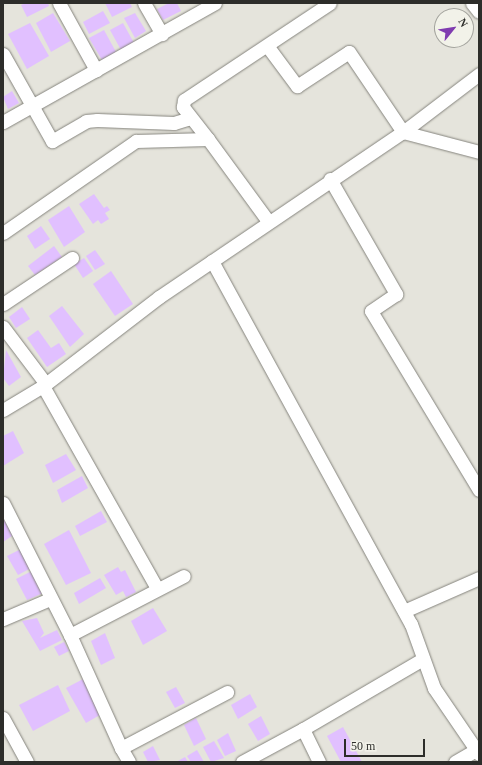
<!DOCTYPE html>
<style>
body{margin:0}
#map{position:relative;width:482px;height:765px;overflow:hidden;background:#e5e4dc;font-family:Georgia,serif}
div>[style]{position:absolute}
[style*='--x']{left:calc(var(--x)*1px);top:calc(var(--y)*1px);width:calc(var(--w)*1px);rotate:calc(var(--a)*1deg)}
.building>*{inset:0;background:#e1c0ff}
.roads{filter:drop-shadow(0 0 1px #85847d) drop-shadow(0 0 1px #85847d)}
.minor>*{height:13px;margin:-6.5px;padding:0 6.5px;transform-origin:6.5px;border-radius:6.5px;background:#fff}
span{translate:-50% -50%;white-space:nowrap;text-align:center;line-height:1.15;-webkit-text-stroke:3px #f2f2e9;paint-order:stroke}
.frame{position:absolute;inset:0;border:4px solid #2d2d2a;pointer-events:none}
.north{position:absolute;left:434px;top:8px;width:40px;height:40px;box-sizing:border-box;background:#f2f2e9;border:1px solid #a3a39d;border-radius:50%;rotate:60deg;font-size:11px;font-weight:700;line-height:16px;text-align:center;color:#2d2d2a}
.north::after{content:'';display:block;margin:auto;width:14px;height:18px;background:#803cb0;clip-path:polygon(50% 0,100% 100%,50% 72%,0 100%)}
.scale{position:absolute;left:344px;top:739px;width:81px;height:18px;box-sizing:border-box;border:2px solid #2d2d2a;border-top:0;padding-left:5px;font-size:12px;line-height:14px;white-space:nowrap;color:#2d2d2a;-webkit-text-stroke:3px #f2f2e9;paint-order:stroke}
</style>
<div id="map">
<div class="building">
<div style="clip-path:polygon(26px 3px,48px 3px,49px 6px,27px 17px,21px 5px)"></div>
<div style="clip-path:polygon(105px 3px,130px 3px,132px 7px,112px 17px)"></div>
<div style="clip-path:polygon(169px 3px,177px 3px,181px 11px,163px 20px,157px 9px)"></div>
<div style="clip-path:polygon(103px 11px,110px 23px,89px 34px,83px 22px)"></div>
<div style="clip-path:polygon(53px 13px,70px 41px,51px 52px,36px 23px)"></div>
<div style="clip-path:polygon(135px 13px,146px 31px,135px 38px,124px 18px)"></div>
<div style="clip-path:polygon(30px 23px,49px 56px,27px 69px,8px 34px)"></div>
<div style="clip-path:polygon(123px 23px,134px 43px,121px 50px,110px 30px)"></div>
<div style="clip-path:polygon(104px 30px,116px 52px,102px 60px,89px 38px)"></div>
<div style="clip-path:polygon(12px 91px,19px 103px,8px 109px,3px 97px)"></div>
<div style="clip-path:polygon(94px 194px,104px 208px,107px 206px,110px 210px,105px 213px,109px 219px,101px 224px,98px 220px,93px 224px,79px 204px)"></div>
<div style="clip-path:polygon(69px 206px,85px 232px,64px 247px,48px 220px)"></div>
<div style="clip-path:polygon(41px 226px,50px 239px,35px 249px,27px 236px)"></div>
<div style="clip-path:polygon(54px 246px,62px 257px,35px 275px,28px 266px)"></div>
<div style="clip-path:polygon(95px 250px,105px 264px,95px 270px,86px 256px)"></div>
<div style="clip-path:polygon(84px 258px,93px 271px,83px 278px,74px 264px)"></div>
<div style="clip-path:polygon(111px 271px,133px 304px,115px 316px,93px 284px)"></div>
<div style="clip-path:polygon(62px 306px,84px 334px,70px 347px,49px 316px)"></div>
<div style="clip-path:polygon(22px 307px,30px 319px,16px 328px,9px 317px)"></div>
<div style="clip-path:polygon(38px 330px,51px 348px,59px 343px,66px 354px,47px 367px,27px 338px)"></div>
<div style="clip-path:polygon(6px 350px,21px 377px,9px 386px,3px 378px)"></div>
<div style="clip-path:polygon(13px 431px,24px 453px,3px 466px,3px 436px)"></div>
<div style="clip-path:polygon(66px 454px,76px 470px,53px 483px,45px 465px)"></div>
<div style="clip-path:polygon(82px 476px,88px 488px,62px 503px,57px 490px)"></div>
<div style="clip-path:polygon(3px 510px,15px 534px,3px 542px)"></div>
<div style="clip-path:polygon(101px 511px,107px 522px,80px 536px,75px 526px)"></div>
<div style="clip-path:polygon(69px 530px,91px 573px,66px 585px,44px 544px)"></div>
<div style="clip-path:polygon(21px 549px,31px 568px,18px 575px,7px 556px)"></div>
<div style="clip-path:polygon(118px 567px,121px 572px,125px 570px,136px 592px,126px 597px,123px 591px,116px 595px,104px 575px)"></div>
<div style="clip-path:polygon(32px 571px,43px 593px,27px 600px,16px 579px)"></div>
<div style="clip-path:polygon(100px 578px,106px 588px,79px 604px,74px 593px)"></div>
<div style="clip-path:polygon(153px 608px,167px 631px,143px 645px,131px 621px)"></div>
<div style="clip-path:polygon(37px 618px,44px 633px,40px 638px,57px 630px,62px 640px,40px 651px,22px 621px)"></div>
<div style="clip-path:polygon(105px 633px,115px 658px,101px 665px,91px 641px)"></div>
<div style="clip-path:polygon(64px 642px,69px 651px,59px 656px,54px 647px)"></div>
<div style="clip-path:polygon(87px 677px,105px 712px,86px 723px,66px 688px)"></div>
<div style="clip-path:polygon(58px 685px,70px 711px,33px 731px,19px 705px)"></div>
<div style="clip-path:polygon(176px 687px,185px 703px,175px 708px,166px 692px)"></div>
<div style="clip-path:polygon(250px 694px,257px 707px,238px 719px,231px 705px)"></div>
<div style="clip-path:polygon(261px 716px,270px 734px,258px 741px,248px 724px)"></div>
<div style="clip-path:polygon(196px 718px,206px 739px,194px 746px,184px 725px)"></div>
<div style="clip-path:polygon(343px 727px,362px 762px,341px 762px,327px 736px)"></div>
<div style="clip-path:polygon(228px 733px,236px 751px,225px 756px,217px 740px)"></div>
<div style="clip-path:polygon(214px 741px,224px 758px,211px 762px,203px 747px)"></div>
<div style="clip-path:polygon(153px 746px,160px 760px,148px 762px,143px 752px)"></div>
<div style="clip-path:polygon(197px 750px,204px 762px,191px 762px,187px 756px)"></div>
<div style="clip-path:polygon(185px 757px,188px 762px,176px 762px)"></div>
</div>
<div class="roads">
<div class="minor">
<div style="--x:59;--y:3;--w:77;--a:61.1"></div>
<div style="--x:144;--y:3;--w:36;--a:60"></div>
<div style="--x:472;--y:3;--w:11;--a:52"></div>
<div style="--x:268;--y:47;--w:49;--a:53.4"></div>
<div style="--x:297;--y:86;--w:62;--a:-33.2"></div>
<div style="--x:349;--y:52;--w:97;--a:56"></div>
<div style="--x:403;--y:132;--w:79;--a:14.7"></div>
<div style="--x:3;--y:54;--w:100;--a:60.6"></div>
<div style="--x:52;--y:141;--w:39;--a:-30"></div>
<div style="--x:86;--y:121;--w:11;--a:-5"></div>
<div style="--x:97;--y:120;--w:77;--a:2.2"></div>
<div style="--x:174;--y:123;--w:17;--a:-17"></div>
<div style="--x:3;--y:122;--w:243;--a:-29.3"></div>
<div style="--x:208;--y:139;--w:102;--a:53.8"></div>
<div style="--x:330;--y:179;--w:133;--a:60.1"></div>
<div style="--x:396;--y:294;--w:30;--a:146"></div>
<div style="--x:371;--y:311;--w:209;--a:58.9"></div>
<div style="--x:3;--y:233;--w:162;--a:-34.7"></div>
<div style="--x:136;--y:141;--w:72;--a:-1.6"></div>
<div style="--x:208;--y:139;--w:41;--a:-128"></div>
<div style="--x:183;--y:107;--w:7;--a:-82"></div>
<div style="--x:184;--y:100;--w:175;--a:-33.6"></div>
<div style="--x:212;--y:261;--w:414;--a:61.3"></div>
<div style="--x:411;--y:624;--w:68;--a:70.2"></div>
<div style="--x:434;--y:688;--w:80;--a:55.7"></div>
<div style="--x:3;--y:304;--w:83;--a:-33.7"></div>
<div style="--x:3;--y:327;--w:71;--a:53"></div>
<div style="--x:43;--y:386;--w:232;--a:60.6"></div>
<div style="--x:3;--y:410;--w:47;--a:-31"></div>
<div style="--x:43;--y:386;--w:146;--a:-37.5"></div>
<div style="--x:159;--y:297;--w:295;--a:-34.1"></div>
<div style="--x:403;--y:132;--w:96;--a:-37.3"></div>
<div style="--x:3;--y:503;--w:148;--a:63.1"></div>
<div style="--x:70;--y:635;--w:128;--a:-27.4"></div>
<div style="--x:404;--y:611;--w:82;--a:-23.7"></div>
<div style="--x:3;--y:619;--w:51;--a:-23.1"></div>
<div style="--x:70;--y:635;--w:124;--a:65.7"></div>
<div style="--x:121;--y:748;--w:120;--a:-27.8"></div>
<div style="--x:3;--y:718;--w:50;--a:61.4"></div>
<div style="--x:303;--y:729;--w:139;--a:-30.3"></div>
<div style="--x:121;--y:748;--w:16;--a:60"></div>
<div style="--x:242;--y:762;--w:69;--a:-28.4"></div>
<div style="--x:303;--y:729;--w:37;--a:64"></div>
<div style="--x:455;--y:762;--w:24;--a:-30"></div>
</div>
</div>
<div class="frame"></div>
<div class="north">N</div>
<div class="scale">50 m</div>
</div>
